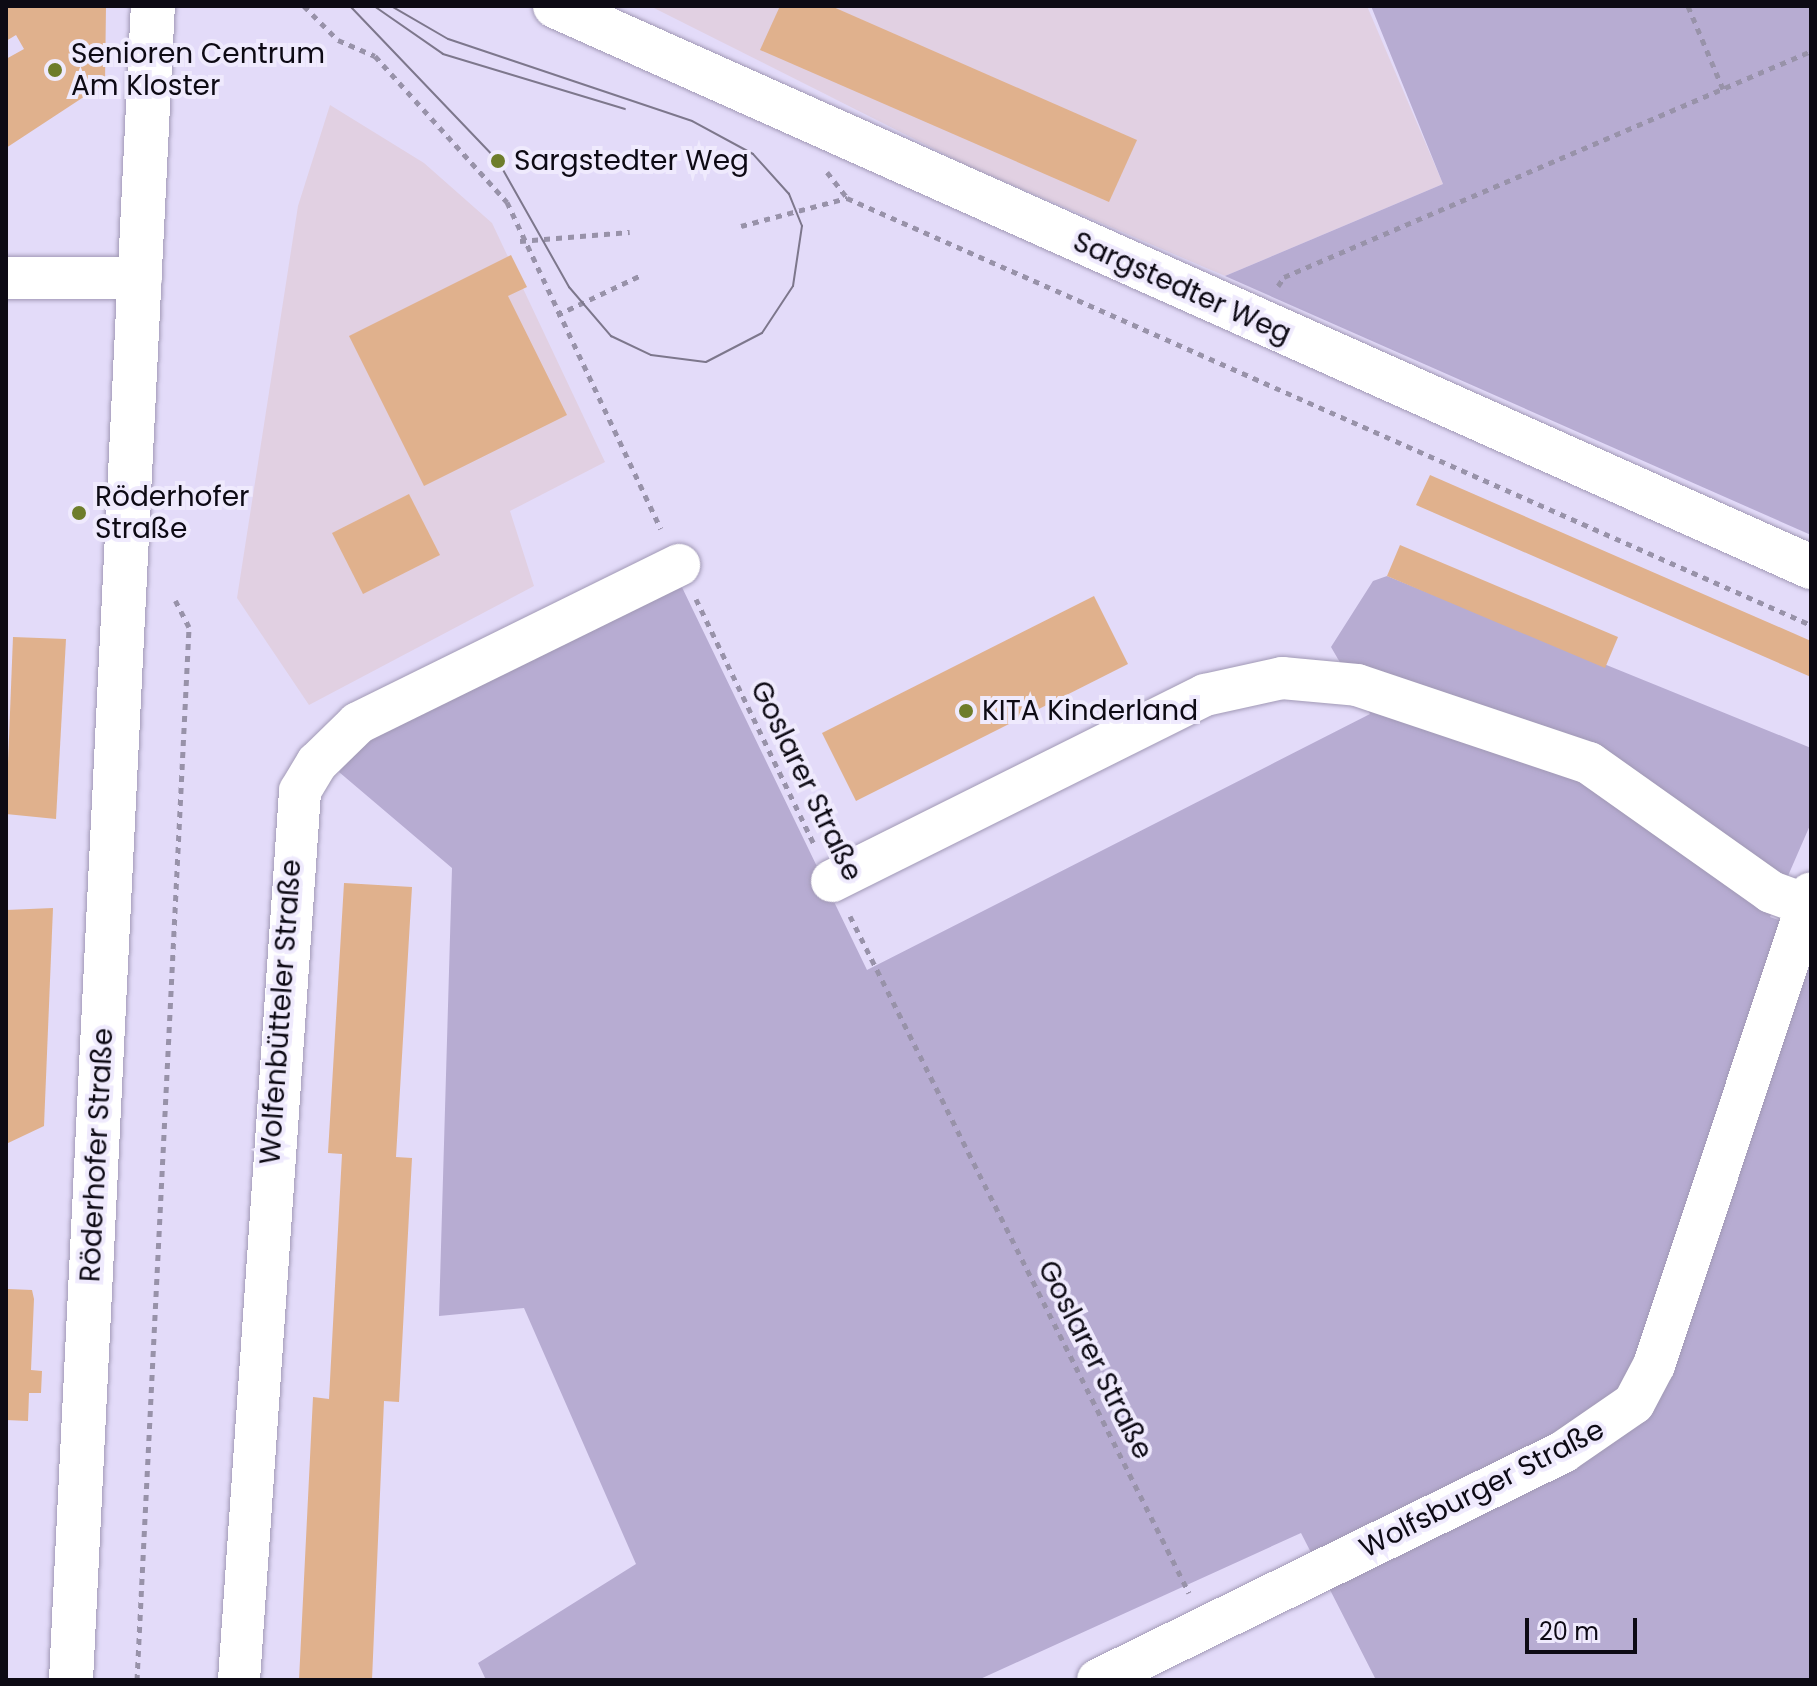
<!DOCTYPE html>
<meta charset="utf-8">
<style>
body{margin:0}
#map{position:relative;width:1817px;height:1686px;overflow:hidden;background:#e3dbf9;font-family:Poppins,sans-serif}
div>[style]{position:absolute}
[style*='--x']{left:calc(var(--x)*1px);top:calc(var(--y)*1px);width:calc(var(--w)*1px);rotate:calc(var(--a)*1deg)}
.commercial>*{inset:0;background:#e1d0e2}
.green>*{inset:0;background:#b7acd2}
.building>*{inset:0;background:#e0b18d}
.path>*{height:5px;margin-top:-2.5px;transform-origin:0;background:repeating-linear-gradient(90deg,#9892a9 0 6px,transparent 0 12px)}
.roads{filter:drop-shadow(0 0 2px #a199b5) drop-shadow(0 0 2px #a199b5)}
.street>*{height:42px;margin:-21px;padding:0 21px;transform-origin:21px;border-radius:21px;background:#fff}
.secondary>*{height:44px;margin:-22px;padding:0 22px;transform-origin:22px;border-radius:22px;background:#fff}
.tram>*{height:2px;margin:-1px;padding:0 1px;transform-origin:1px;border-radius:1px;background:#7d778c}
.dots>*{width:22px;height:22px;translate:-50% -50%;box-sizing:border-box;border:4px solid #efeafd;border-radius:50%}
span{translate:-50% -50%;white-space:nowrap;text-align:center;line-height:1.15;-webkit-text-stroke:8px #efeafd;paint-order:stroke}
.poi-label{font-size:28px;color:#0d0a14}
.left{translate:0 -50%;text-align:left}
.street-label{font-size:28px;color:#0d0a14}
.frame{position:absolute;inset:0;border:8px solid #0d0a14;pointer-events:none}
.scale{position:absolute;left:1525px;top:1618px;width:112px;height:36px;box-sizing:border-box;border:4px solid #0d0a14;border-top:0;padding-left:10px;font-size:24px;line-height:28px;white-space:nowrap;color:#0d0a14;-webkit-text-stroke:6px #efeafd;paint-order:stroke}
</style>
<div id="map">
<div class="commercial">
<div style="clip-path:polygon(650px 6px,1367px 6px,1443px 184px,1225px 276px,966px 165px)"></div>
<div style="clip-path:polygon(330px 105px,424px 163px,492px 223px,605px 462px,510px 511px,534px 586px,309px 705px,237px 598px,298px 206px)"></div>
</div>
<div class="green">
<div style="clip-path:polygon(1371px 6px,1811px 6px,1811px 535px,1225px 276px,1443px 184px)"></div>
<div style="clip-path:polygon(1387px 576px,1811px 748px,1811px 823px,1770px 917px,1811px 931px,1811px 1680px,1376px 1680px,1301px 1533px,978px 1680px,486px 1680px,478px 1663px,636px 1564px,524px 1308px,439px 1316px,452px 868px,339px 772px,380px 724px,678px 579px,867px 970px,1370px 714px,1331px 647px,1373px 581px)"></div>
</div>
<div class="building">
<div style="clip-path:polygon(6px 6px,106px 6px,105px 83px,6px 148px,6px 59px,24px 49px,16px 35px,6px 41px)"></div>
<div style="clip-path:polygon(780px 6px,831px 6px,1137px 140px,1109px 202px,760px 50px)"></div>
<div style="clip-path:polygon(511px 255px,527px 287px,508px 296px,567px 415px,424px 486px,349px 336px)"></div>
<div style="clip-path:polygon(1430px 475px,1811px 641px,1811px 677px,1416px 505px)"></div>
<div style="clip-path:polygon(409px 494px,440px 555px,363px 594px,332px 533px)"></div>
<div style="clip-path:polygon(1400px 545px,1618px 637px,1605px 668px,1387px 576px)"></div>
<div style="clip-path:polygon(1094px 596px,1128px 664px,856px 801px,822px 733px)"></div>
<div style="clip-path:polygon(13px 637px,66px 639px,56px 819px,6px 814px)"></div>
<div style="clip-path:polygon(344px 883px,412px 887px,396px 1157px,412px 1158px,399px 1402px,384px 1401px,372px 1680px,299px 1680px,313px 1397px,329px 1399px,342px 1154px,328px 1153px)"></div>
<div style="clip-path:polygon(53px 908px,44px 1126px,6px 1144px,6px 910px)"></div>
<div style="clip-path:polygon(8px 1289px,32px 1290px,34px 1299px,31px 1370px,42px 1371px,41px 1393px,29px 1393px,28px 1421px,6px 1420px)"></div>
</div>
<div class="path">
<div style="--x:304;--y:6;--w:48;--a:45"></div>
<div style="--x:338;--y:40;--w:40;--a:23.4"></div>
<div style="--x:375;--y:56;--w:197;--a:47.9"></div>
<div style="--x:507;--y:202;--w:361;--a:64.8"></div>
<div style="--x:1688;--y:6;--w:90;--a:67.1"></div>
<div style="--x:827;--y:172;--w:33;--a:52"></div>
<div style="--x:847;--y:198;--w:1054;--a:23.89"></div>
<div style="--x:741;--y:226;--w:110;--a:-14.8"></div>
<div style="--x:520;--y:241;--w:110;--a:-4.7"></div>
<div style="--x:1278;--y:286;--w:11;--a:-56"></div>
<div style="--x:1284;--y:277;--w:573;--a:-23.21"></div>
<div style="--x:557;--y:315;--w:91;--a:-25.4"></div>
<div style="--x:696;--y:599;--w:274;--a:64.3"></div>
<div style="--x:850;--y:916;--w:757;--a:63.4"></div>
<div style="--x:137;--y:1680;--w:1054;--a:-87.17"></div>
<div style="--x:189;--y:627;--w:30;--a:-117"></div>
</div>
<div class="roads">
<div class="street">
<div style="--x:6;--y:278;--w:135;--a:0"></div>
<div style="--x:832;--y:881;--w:417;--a:-26.5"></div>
<div style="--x:1205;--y:695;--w:79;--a:-12.4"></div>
<div style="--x:1282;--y:678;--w:75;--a:5.3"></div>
<div style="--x:1357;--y:685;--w:245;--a:18.6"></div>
<div style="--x:1589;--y:763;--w:223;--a:35.3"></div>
<div style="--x:1771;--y:892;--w:38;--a:20"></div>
<div style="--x:239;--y:1680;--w:891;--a:-86.07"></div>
<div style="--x:300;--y:791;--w:33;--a:-59"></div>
<div style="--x:317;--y:763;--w:57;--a:-44.3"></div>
<div style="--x:358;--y:723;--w:358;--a:-26.2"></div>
<div style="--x:1098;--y:1680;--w:518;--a:-26.12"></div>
<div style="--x:1563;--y:1452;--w:86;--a:-34.6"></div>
<div style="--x:1634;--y:1403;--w:43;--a:-62.2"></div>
<div style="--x:1654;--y:1365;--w:497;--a:-71.6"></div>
</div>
<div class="secondary">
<div style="--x:555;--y:6;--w:1376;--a:24.07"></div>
<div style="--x:71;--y:1680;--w:1676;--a:-87.2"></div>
</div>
</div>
<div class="tram">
<div style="--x:350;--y:6;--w:214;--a:46.3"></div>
<div style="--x:498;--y:161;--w:145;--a:60.6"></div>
<div style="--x:569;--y:287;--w:65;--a:49.4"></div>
<div style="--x:611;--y:336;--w:44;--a:25.4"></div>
<div style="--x:651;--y:355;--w:55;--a:7.3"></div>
<div style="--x:706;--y:362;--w:63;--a:-27.4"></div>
<div style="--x:762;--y:333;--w:56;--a:-56.6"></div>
<div style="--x:793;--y:286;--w:61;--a:-81.5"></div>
<div style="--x:802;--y:226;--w:35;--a:-112"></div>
<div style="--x:789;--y:194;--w:54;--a:-132"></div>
<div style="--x:753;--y:154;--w:69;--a:-151.6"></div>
<div style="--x:692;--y:121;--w:257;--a:-161.4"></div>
<div style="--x:448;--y:39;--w:66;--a:-149.9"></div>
<div style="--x:374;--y:6;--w:84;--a:34.8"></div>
<div style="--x:443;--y:54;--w:190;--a:16.8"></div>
</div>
<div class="dots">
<div style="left:55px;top:70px;background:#6e7d2b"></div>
<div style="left:498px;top:161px;background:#6e7d2b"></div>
<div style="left:79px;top:513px;background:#6e7d2b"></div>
<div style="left:966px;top:711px;background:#6e7d2b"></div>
</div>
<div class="poi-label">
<span class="left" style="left:71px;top:70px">Senioren Centrum<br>Am Kloster</span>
<span class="left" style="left:514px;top:161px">Sargstedter Weg</span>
<span class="left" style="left:95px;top:513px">Röderhofer<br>Straße</span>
<span class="left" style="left:982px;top:711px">KITA Kinderland</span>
</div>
<div class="street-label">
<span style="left:1182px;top:288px;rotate:24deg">Sargstedter Weg</span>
<span style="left:806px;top:781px;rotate:64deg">Goslarer Straße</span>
<span style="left:281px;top:1012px;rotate:-86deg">Wolfenbütteler Straße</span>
<span style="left:97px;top:1155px;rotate:-87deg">Röderhofer Straße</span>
<span style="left:1095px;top:1360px;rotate:63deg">Goslarer Straße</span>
<span style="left:1482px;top:1489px;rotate:-27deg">Wolfsburger Straße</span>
</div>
<div class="frame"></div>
<div class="scale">20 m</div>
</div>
